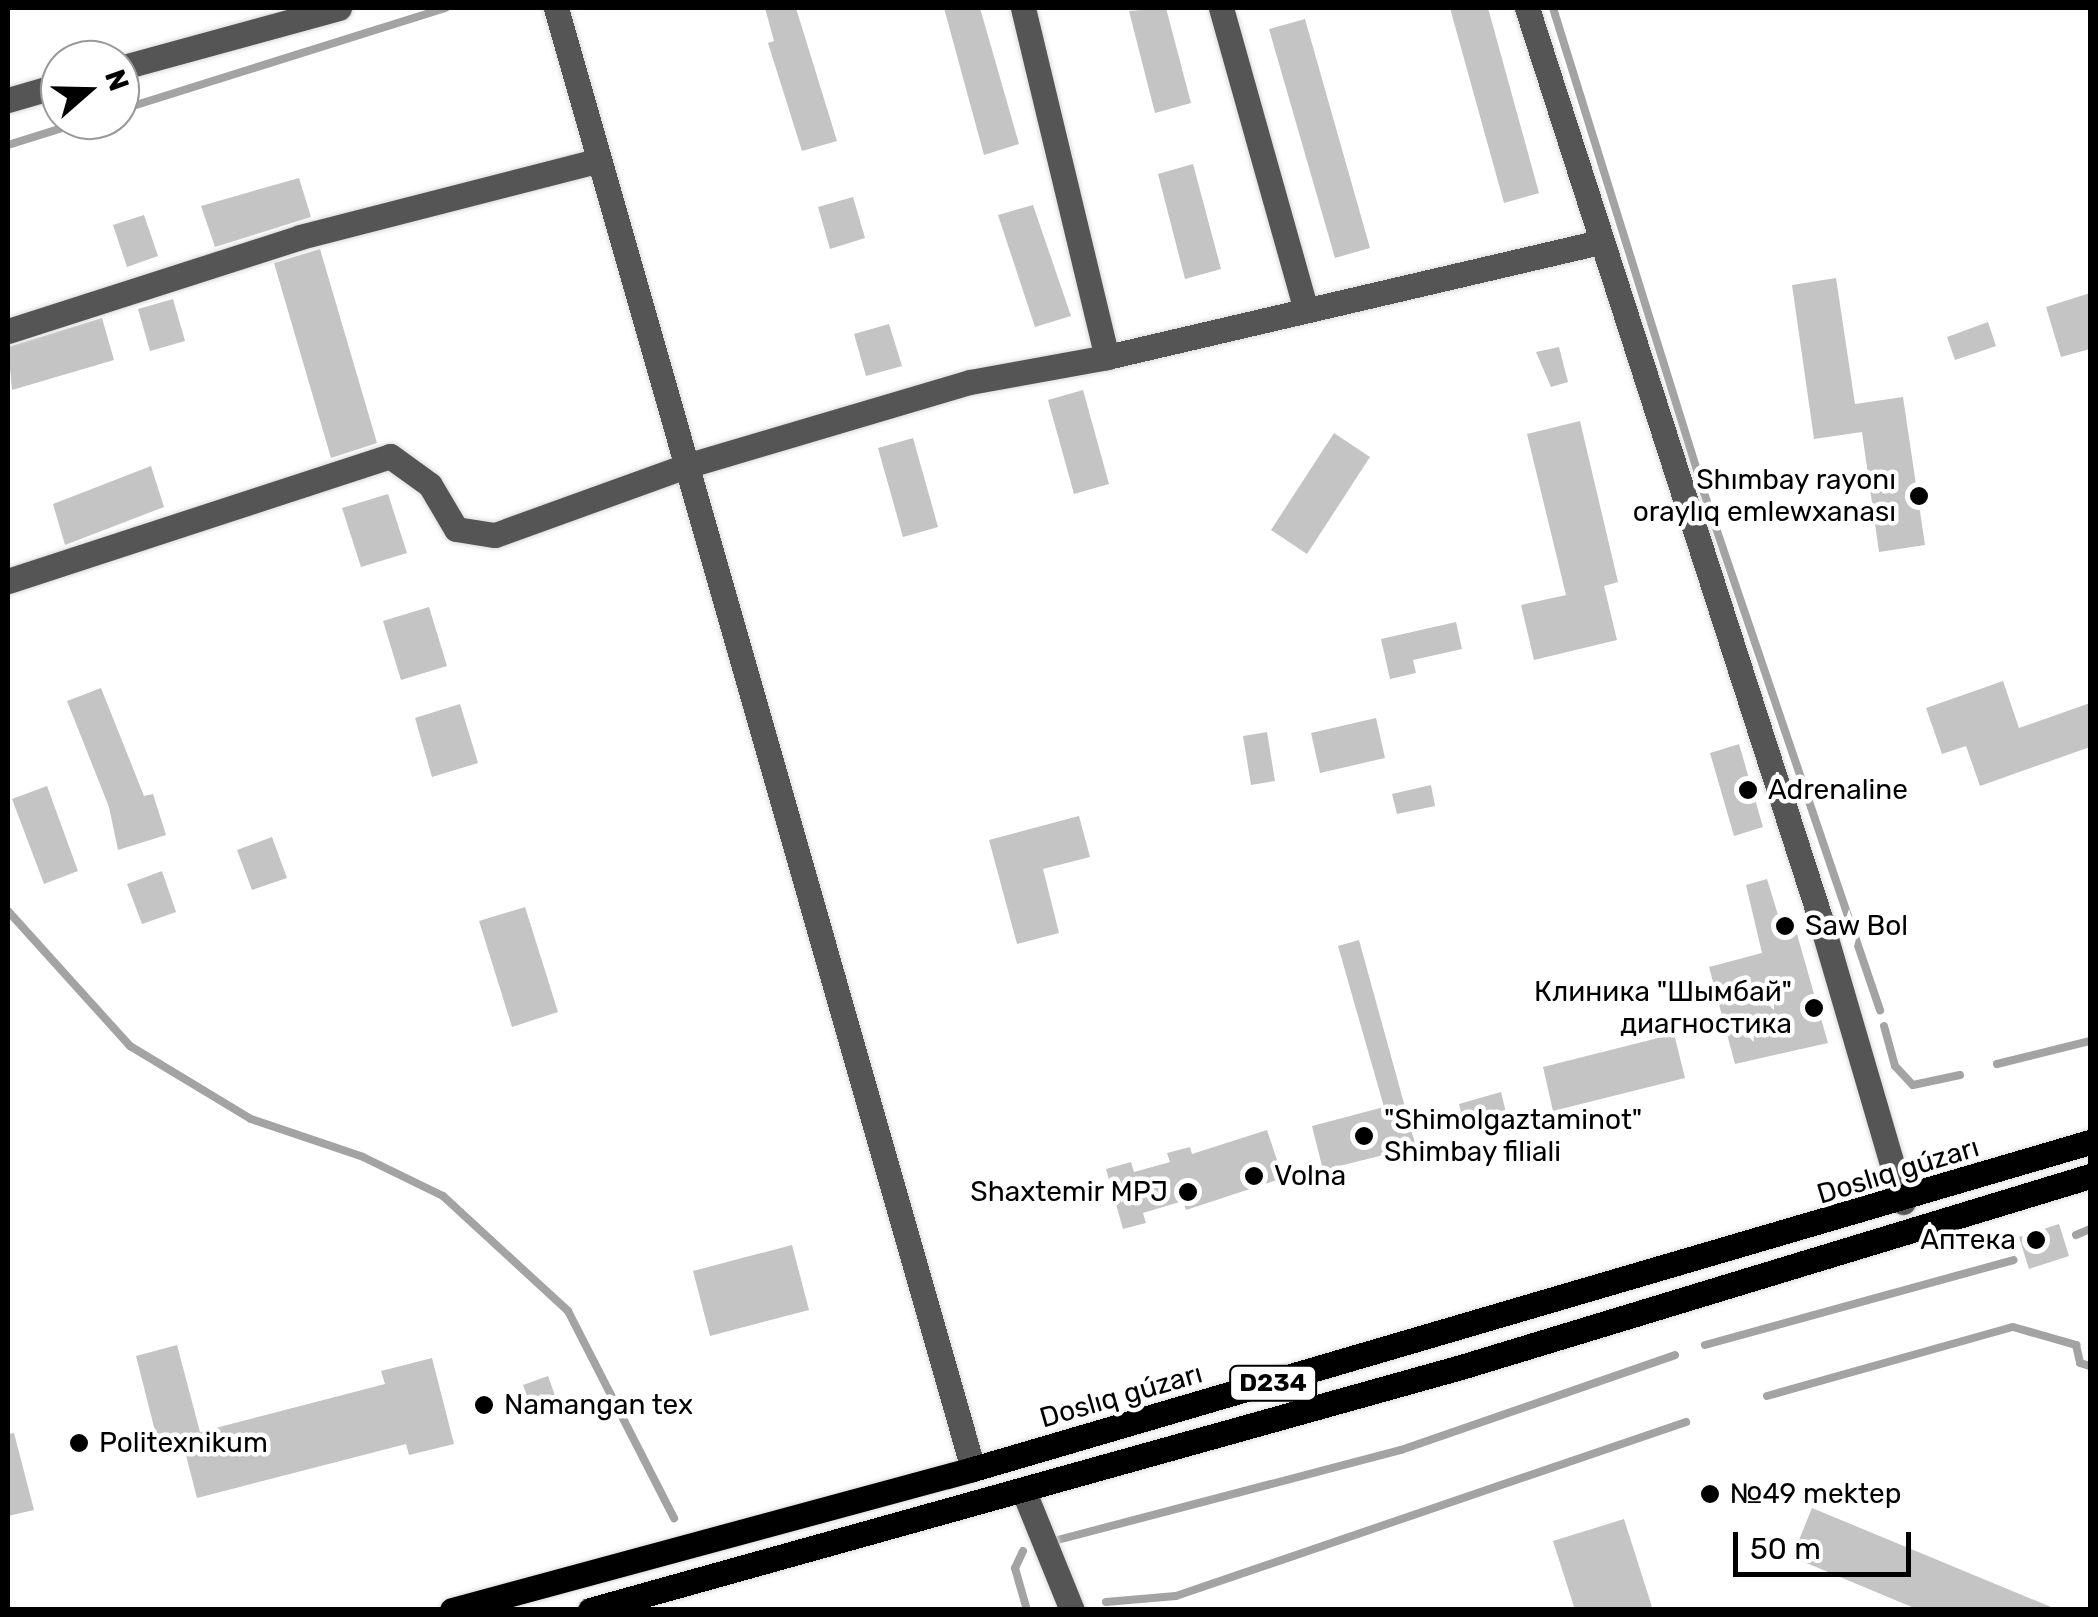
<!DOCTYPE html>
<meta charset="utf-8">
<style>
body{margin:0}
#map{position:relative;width:2098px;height:1617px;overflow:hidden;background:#fff;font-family:Rubik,sans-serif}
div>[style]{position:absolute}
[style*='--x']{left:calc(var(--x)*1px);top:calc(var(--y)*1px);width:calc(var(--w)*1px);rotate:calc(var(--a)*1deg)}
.stream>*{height:8px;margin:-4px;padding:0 4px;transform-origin:4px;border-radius:4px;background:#a3a3a3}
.building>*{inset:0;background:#c4c4c4}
.roads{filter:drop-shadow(0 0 2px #dbdbdb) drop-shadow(0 0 2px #dbdbdb)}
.minor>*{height:25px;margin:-12.5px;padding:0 12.5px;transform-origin:12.5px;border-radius:12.5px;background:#555}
.major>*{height:25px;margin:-12.5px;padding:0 12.5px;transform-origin:12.5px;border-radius:12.5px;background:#000}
.dots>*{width:28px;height:28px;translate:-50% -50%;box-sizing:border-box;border:5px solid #fff;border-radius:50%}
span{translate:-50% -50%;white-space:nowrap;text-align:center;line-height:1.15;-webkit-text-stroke:9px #fff;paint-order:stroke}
.shield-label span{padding:2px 8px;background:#fff;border:2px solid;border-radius:8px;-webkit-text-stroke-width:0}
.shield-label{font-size:25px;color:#000;font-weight:700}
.poi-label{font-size:28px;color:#000}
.right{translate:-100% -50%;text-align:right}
.left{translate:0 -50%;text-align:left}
.street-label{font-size:28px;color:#000}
.frame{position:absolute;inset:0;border:10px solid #000;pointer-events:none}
.north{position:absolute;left:40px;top:40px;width:100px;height:100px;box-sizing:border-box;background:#fff;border:2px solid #999;border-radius:50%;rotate:70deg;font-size:28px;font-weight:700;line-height:40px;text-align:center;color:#000}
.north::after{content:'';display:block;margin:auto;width:35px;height:45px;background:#000;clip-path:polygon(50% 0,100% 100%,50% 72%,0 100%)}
.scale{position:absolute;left:1733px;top:1532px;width:178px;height:45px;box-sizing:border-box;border:5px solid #000;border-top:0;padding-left:12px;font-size:30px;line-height:35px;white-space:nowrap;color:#000;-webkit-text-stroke:8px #fff;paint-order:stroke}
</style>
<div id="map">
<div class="stream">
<div style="--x:1553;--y:8;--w:498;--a:72.7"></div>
<div style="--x:1701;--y:484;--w:556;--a:71.21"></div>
<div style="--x:120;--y:110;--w:341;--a:-17.4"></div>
<div style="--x:8;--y:145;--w:84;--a:-17.4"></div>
<div style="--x:8;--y:911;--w:182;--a:47.9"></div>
<div style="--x:130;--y:1046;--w:141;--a:31.1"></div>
<div style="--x:251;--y:1119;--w:118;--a:18.7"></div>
<div style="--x:363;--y:1157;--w:89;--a:26"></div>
<div style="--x:443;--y:1196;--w:170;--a:42.6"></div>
<div style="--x:568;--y:1311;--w:233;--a:62.9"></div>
<div style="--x:1884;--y:1026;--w:41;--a:74.6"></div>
<div style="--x:1895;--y:1066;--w:26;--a:47"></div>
<div style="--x:1913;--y:1085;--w:48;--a:-12"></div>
<div style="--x:1997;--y:1064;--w:96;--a:-13.9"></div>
<div style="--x:2076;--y:1235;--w:15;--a:-23"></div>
<div style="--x:1705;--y:1345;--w:320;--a:-15.4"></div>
<div style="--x:1767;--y:1396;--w:255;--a:-15.7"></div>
<div style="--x:2013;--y:1327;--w:66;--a:15.9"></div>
<div style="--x:2076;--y:1345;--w:18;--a:77"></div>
<div style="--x:2080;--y:1363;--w:10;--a:17"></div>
<div style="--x:1050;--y:1542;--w:363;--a:-14.7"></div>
<div style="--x:1401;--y:1450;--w:290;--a:-19.1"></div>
<div style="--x:1023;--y:1551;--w:19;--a:115"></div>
<div style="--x:1015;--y:1568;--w:44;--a:74.1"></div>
<div style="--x:1106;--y:1602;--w:70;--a:-4.9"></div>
<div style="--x:1176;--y:1596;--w:539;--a:-18.84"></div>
</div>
<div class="building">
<div style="clip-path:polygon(765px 8px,796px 8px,837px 141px,802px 151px,768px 43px,774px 41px)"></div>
<div style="clip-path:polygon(944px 8px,980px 8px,1019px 144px,984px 155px)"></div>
<div style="clip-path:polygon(1166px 8px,1191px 103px,1155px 113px,1129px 11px)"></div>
<div style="clip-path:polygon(1450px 8px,1488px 8px,1539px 193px,1504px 203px)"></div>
<div style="clip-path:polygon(1305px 19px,1370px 248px,1335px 258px,1269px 29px)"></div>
<div style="clip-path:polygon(1193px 164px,1221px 269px,1185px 279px,1158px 174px)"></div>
<div style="clip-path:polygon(299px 178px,311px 217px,215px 247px,201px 206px)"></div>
<div style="clip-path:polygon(853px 197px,865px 238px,830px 249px,818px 207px)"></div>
<div style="clip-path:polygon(1033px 205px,1071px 316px,1035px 327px,998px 215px)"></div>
<div style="clip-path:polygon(144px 215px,158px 256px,127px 267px,113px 225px)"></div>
<div style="clip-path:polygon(320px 249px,377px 443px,331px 458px,274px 263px)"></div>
<div style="clip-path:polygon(1836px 278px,1855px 404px,1903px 397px,1925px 545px,1879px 552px,1862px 432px,1814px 439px,1792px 285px)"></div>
<div style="clip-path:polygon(2090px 293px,2090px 349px,2061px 357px,2046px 307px)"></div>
<div style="clip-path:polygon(173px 299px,185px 341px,150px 351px,138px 309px)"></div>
<div style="clip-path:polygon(102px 318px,114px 360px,12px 390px,8px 347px)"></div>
<div style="clip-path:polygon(1988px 322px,1996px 346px,1955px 360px,1947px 337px)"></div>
<div style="clip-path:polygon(889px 324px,902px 366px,866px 376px,854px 334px)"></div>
<div style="clip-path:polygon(1559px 347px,1568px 382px,1551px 387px,1536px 352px)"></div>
<div style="clip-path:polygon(1083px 390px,1109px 484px,1074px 494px,1048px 400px)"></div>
<div style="clip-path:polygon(1580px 421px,1618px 582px,1604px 586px,1617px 640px,1534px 660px,1521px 605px,1566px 595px,1527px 434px)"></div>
<div style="clip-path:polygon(1334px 433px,1370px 457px,1307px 554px,1271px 530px)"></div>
<div style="clip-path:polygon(913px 438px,938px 527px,903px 537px,878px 448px)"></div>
<div style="clip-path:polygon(151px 466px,164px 507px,65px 545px,53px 504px)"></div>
<div style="clip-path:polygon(388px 494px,407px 553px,361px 567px,342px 508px)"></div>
<div style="clip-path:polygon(429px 607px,447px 666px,401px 680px,383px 621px)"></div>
<div style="clip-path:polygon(1456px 622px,1462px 649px,1413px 660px,1416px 673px,1390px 679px,1381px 639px)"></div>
<div style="clip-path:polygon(2003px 681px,2019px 728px,2090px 703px,2090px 747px,1980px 786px,1966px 746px,1942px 754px,1926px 708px)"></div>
<div style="clip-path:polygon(101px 688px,144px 796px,153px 794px,166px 835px,118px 850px,109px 807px,67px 701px)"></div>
<div style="clip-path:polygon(460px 704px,478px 763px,432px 777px,415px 718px)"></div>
<div style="clip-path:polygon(1376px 718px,1385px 758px,1320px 773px,1311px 733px)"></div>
<div style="clip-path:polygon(1267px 732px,1275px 781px,1251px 785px,1243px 736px)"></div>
<div style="clip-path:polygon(1739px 744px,1763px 827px,1734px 836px,1710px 753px)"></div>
<div style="clip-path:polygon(1431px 785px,1435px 806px,1397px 814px,1392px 794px)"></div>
<div style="clip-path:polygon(47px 786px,78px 871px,44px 884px,12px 799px)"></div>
<div style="clip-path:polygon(1079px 816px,1090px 857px,1043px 869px,1059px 933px,1017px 944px,989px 840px)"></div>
<div style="clip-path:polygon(272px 837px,287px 878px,252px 890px,237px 850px)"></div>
<div style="clip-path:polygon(162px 871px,176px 912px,142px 924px,127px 884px)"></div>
<div style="clip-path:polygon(1767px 879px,1785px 938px,1797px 934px,1828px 1043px,1735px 1064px,1709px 967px,1762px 953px,1746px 885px)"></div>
<div style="clip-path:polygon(525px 907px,558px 1012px,512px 1027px,479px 921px)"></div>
<div style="clip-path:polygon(1359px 940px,1416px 1147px,1323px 1170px,1312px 1126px,1384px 1107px,1338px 946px)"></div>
<div style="clip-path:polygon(1674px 1034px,1685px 1078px,1553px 1111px,1543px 1067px)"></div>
<div style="clip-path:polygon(1501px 1092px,1508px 1121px,1466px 1133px,1459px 1104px)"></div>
<div style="clip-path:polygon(1267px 1130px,1283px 1178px,1186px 1210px,1183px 1201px,1143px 1213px,1146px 1223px,1123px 1229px,1106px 1169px,1131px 1162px,1134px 1172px,1170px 1162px,1167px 1153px,1190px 1147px,1192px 1154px)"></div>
<div style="clip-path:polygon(2059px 1224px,2069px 1256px,2029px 1269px,2019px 1237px)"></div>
<div style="clip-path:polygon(792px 1245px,809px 1310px,710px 1336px,693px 1271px)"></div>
<div style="clip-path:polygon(177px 1345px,200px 1432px,385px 1384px,381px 1371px,432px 1358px,454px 1444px,409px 1455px,406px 1444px,197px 1498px,181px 1436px,158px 1443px,136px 1356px)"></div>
<div style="clip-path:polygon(548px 1376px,560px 1409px,535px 1418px,523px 1385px)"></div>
<div style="clip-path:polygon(14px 1433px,34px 1510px,8px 1516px,8px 1434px)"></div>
<div style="clip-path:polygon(1812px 1508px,2056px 1609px,2056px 1610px,1919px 1610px,1792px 1557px)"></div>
<div style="clip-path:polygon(1624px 1519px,1653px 1610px,1575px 1610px,1553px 1541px)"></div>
</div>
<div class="roads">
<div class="minor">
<div style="--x:556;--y:8;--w:1519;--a:74.07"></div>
<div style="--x:1023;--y:8;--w:359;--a:76.5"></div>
<div style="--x:1221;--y:8;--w:311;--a:74.3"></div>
<div style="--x:1527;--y:8;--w:956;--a:72.15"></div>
<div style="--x:1820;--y:918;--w:296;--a:73.7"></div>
<div style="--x:120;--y:68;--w:227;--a:-15.3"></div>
<div style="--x:8;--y:100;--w:54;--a:-16.1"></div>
<div style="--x:8;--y:331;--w:307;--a:-17.8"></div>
<div style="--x:300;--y:237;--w:306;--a:-14.4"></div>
<div style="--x:8;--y:581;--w:402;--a:-18.1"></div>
<div style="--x:390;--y:456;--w:49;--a:35.9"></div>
<div style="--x:430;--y:485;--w:51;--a:59.4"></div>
<div style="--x:456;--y:529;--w:39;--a:9"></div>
<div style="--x:495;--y:535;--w:203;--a:-19.9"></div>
<div style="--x:686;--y:466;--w:296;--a:-16.5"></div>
<div style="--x:970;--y:382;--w:139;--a:-10.3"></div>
<div style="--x:1107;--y:357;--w:506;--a:-13.13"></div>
<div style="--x:1024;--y:1492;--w:127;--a:67.9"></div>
</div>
<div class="major">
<div style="--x:452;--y:1610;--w:540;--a:-15.14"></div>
<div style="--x:973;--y:1469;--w:1164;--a:-16.32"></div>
<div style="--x:590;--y:1610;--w:904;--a:-15.59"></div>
<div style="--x:1461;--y:1367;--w:657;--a:-16.89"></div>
</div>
</div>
<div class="dots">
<div style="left:1919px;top:496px;background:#000"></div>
<div style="left:1748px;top:790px;background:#000"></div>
<div style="left:1785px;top:926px;background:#000"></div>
<div style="left:1814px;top:1008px;background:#000"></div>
<div style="left:1364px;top:1136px;background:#000"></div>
<div style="left:1254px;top:1176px;background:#000"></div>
<div style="left:1188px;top:1192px;background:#000"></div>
<div style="left:2036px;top:1240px;background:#000"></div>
<div style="left:484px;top:1405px;background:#000"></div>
<div style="left:79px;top:1443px;background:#000"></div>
<div style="left:1710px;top:1494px;background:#000"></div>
</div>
<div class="shield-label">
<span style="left:1273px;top:1383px">D234</span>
</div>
<div class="poi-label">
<span class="right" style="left:1896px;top:496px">Shımbay rayonı<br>oraylıq emlewxanası</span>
<span class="left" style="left:1768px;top:790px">Adrenaline</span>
<span class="left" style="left:1805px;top:926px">Saw Bol</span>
<span class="right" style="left:1792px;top:1008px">Клиника "Шымбай"<br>диагностика</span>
<span class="left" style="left:1384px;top:1136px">"Shimolgaztaminot"<br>Shimbay filiali</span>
<span class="left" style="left:1274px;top:1176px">Volna</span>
<span class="right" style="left:1168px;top:1192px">Shaxtemir MPJ</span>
<span class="right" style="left:2016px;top:1240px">Аптека</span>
<span class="left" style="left:504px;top:1405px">Namangan tex</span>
<span class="left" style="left:99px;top:1443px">Politexnikum</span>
<span class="left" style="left:1730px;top:1494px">№49 mektep</span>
</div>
<div class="street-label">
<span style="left:1898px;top:1171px;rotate:-17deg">Doslıq gúzarı</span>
<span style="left:1121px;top:1396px;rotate:-16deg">Doslıq gúzarı</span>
</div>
<div class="frame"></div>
<div class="north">N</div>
<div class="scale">50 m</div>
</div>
